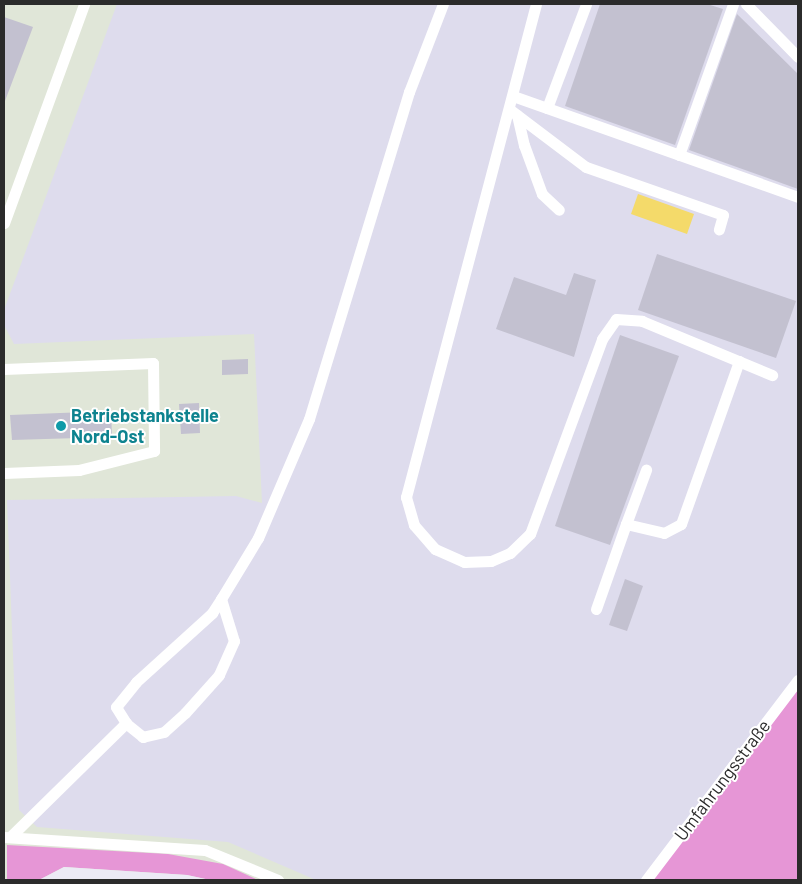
<!DOCTYPE html>
<meta charset="utf-8">
<style>
body{margin:0}
#map{position:relative;width:802px;height:884px;overflow:hidden;background:#dedced;font-family:Barlow,sans-serif}
div>[style]{position:absolute}
[style*='--x']{left:calc(var(--x)*1px);top:calc(var(--y)*1px);width:calc(var(--w)*1px);rotate:calc(var(--a)*1deg)}
.airport>*{inset:0;background:#e0e6d8}
.green>*{inset:0;background:#e696d6}
.plaza>*{inset:0;background:#eceaf5}
.water>*{inset:0;background:#f4da6a}
.building>*{inset:0;background:#c3c1d0}
.service>*{height:11px;margin:-5.5px;padding:0 5.5px;transform-origin:5.5px;border-radius:5.5px;background:#fff}
.dots>*{width:14px;height:14px;translate:-50% -50%;box-sizing:border-box;border:2px solid #fff;border-radius:50%}
span{translate:-50% -50%;white-space:nowrap;text-align:center;line-height:1.15;-webkit-text-stroke:4px #fff;paint-order:stroke}
.culture-label{font-size:18px;color:#0d838f;font-weight:700}
.left{translate:0 -50%;text-align:left}
.street-label{font-size:18px;color:#2b2b2b}
.frame{position:absolute;inset:0;border:5px solid #2b2b2b;pointer-events:none}
</style>
<div id="map">
<div class="airport">
<div style="clip-path:polygon(4px 4px,117px 4px,4px 310px)"></div>
<div style="clip-path:polygon(4px 325px,14px 344px,254px 334px,262px 503px,236px 496px,7px 500px,19px 810px,37px 827px,228px 842px,316px 880px,4px 880px)"></div>
</div>
<div class="green">
<div style="clip-path:polygon(798px 675px,798px 880px,642px 880px)"></div>
<div style="clip-path:polygon(7px 845px,168px 854px,223px 864px,258px 880px,210px 880px,187px 875px,64px 867px,39px 880px,7px 880px)"></div>
</div>
<div class="plaza">
<div style="clip-path:polygon(64px 867px,187px 875px,210px 880px,39px 880px)"></div>
</div>
<div class="water">
<div style="clip-path:polygon(638px 194px,694px 214px,687px 234px,631px 214px)"></div>
</div>
<div class="building">
<div style="clip-path:polygon(600px 4px,707px 4px,723px 9px,675px 145px,565px 106px)"></div>
<div style="clip-path:polygon(737px 14px,798px 74px,798px 189px,689px 150px)"></div>
<div style="clip-path:polygon(4px 17px,33px 27px,5px 101px,4px 101px)"></div>
<div style="clip-path:polygon(657px 254px,796px 301px,776px 358px,638px 310px)"></div>
<div style="clip-path:polygon(574px 273px,596px 280px,574px 357px,496px 329px,514px 277px,566px 295px)"></div>
<div style="clip-path:polygon(620px 335px,679px 356px,610px 545px,555px 526px)"></div>
<div style="clip-path:polygon(248px 359px,248px 374px,222px 375px,222px 360px)"></div>
<div style="clip-path:polygon(199px 403px,200px 433px,181px 434px,179px 404px)"></div>
<div style="clip-path:polygon(111px 411px,112px 437px,12px 440px,10px 415px)"></div>
<div style="clip-path:polygon(625px 579px,643px 586px,627px 631px,609px 625px)"></div>
</div>
<div class="service">
<div style="--x:536;--y:4;--w:510;--a:104.77"></div>
<div style="--x:406;--y:497;--w:29;--a:74"></div>
<div style="--x:414;--y:525;--w:32;--a:49"></div>
<div style="--x:435;--y:549;--w:32;--a:24"></div>
<div style="--x:464;--y:562;--w:27;--a:-2"></div>
<div style="--x:491;--y:561;--w:21;--a:-23"></div>
<div style="--x:510;--y:553;--w:28;--a:-44"></div>
<div style="--x:530;--y:534;--w:208;--a:-69.7"></div>
<div style="--x:602;--y:339;--w:24;--a:-55"></div>
<div style="--x:616;--y:319;--w:26;--a:4"></div>
<div style="--x:642;--y:321;--w:141;--a:22.6"></div>
<div style="--x:746;--y:4;--w:74;--a:45.5"></div>
<div style="--x:513;--y:96;--w:302;--a:19.5"></div>
<div style="--x:547;--y:108;--w:111;--a:-69.4"></div>
<div style="--x:509;--y:109;--w:96;--a:37"></div>
<div style="--x:586;--y:167;--w:145;--a:19.3"></div>
<div style="--x:723;--y:215;--w:15;--a:106"></div>
<div style="--x:517;--y:115;--w:31;--a:77"></div>
<div style="--x:524;--y:145;--w:52;--a:69.8"></div>
<div style="--x:542;--y:194;--w:23;--a:43"></div>
<div style="--x:679;--y:155;--w:160;--a:-70.3"></div>
<div style="--x:4;--y:223;--w:233;--a:-69.9"></div>
<div style="--x:4;--y:369;--w:149;--a:-2.3"></div>
<div style="--x:153;--y:363;--w:88;--a:89.3"></div>
<div style="--x:154;--y:451;--w:77;--a:165.8"></div>
<div style="--x:79;--y:470;--w:75;--a:177.7"></div>
<div style="--x:626;--y:524;--w:58;--a:-69.7"></div>
<div style="--x:221;--y:599;--w:44;--a:72.8"></div>
<div style="--x:234;--y:641;--w:37;--a:114"></div>
<div style="--x:219;--y:675;--w:51;--a:131.8"></div>
<div style="--x:185;--y:713;--w:28;--a:138"></div>
<div style="--x:164;--y:732;--w:22;--a:167"></div>
<div style="--x:143;--y:737;--w:22;--a:-141"></div>
<div style="--x:126;--y:723;--w:19;--a:-122"></div>
<div style="--x:116;--y:707;--w:32;--a:-51"></div>
<div style="--x:136;--y:682;--w:103;--a:-42.2"></div>
<div style="--x:212;--y:613;--w:17;--a:-57"></div>
<div style="--x:221;--y:599;--w:71;--a:-58.8"></div>
<div style="--x:258;--y:538;--w:129;--a:-66.8"></div>
<div style="--x:309;--y:419;--w:342;--a:-73"></div>
<div style="--x:409;--y:92;--w:94;--a:-68.9"></div>
<div style="--x:596;--y:609;--w:90;--a:-70.6"></div>
<div style="--x:626;--y:524;--w:39;--a:13"></div>
<div style="--x:664;--y:533;--w:19;--a:-28"></div>
<div style="--x:681;--y:524;--w:173;--a:-70.4"></div>
<div style="--x:4;--y:837;--w:201;--a:3.7"></div>
<div style="--x:205;--y:850;--w:79;--a:22.3"></div>
<div style="--x:10;--y:837;--w:163;--a:-44.5"></div>
<div style="--x:646;--y:880;--w:251;--a:-52.8"></div>
</div>
<div class="dots">
<div style="left:61px;top:426px;background:#0f9aa8"></div>
</div>
<div class="culture-label">
<span class="left" style="left:71px;top:426px">Betriebstankstelle<br>Nord-Ost</span>
</div>
<div class="street-label">
<span style="left:722px;top:780px;rotate:-53deg">Umfahrungsstraße</span>
</div>
<div class="frame"></div>
</div>
